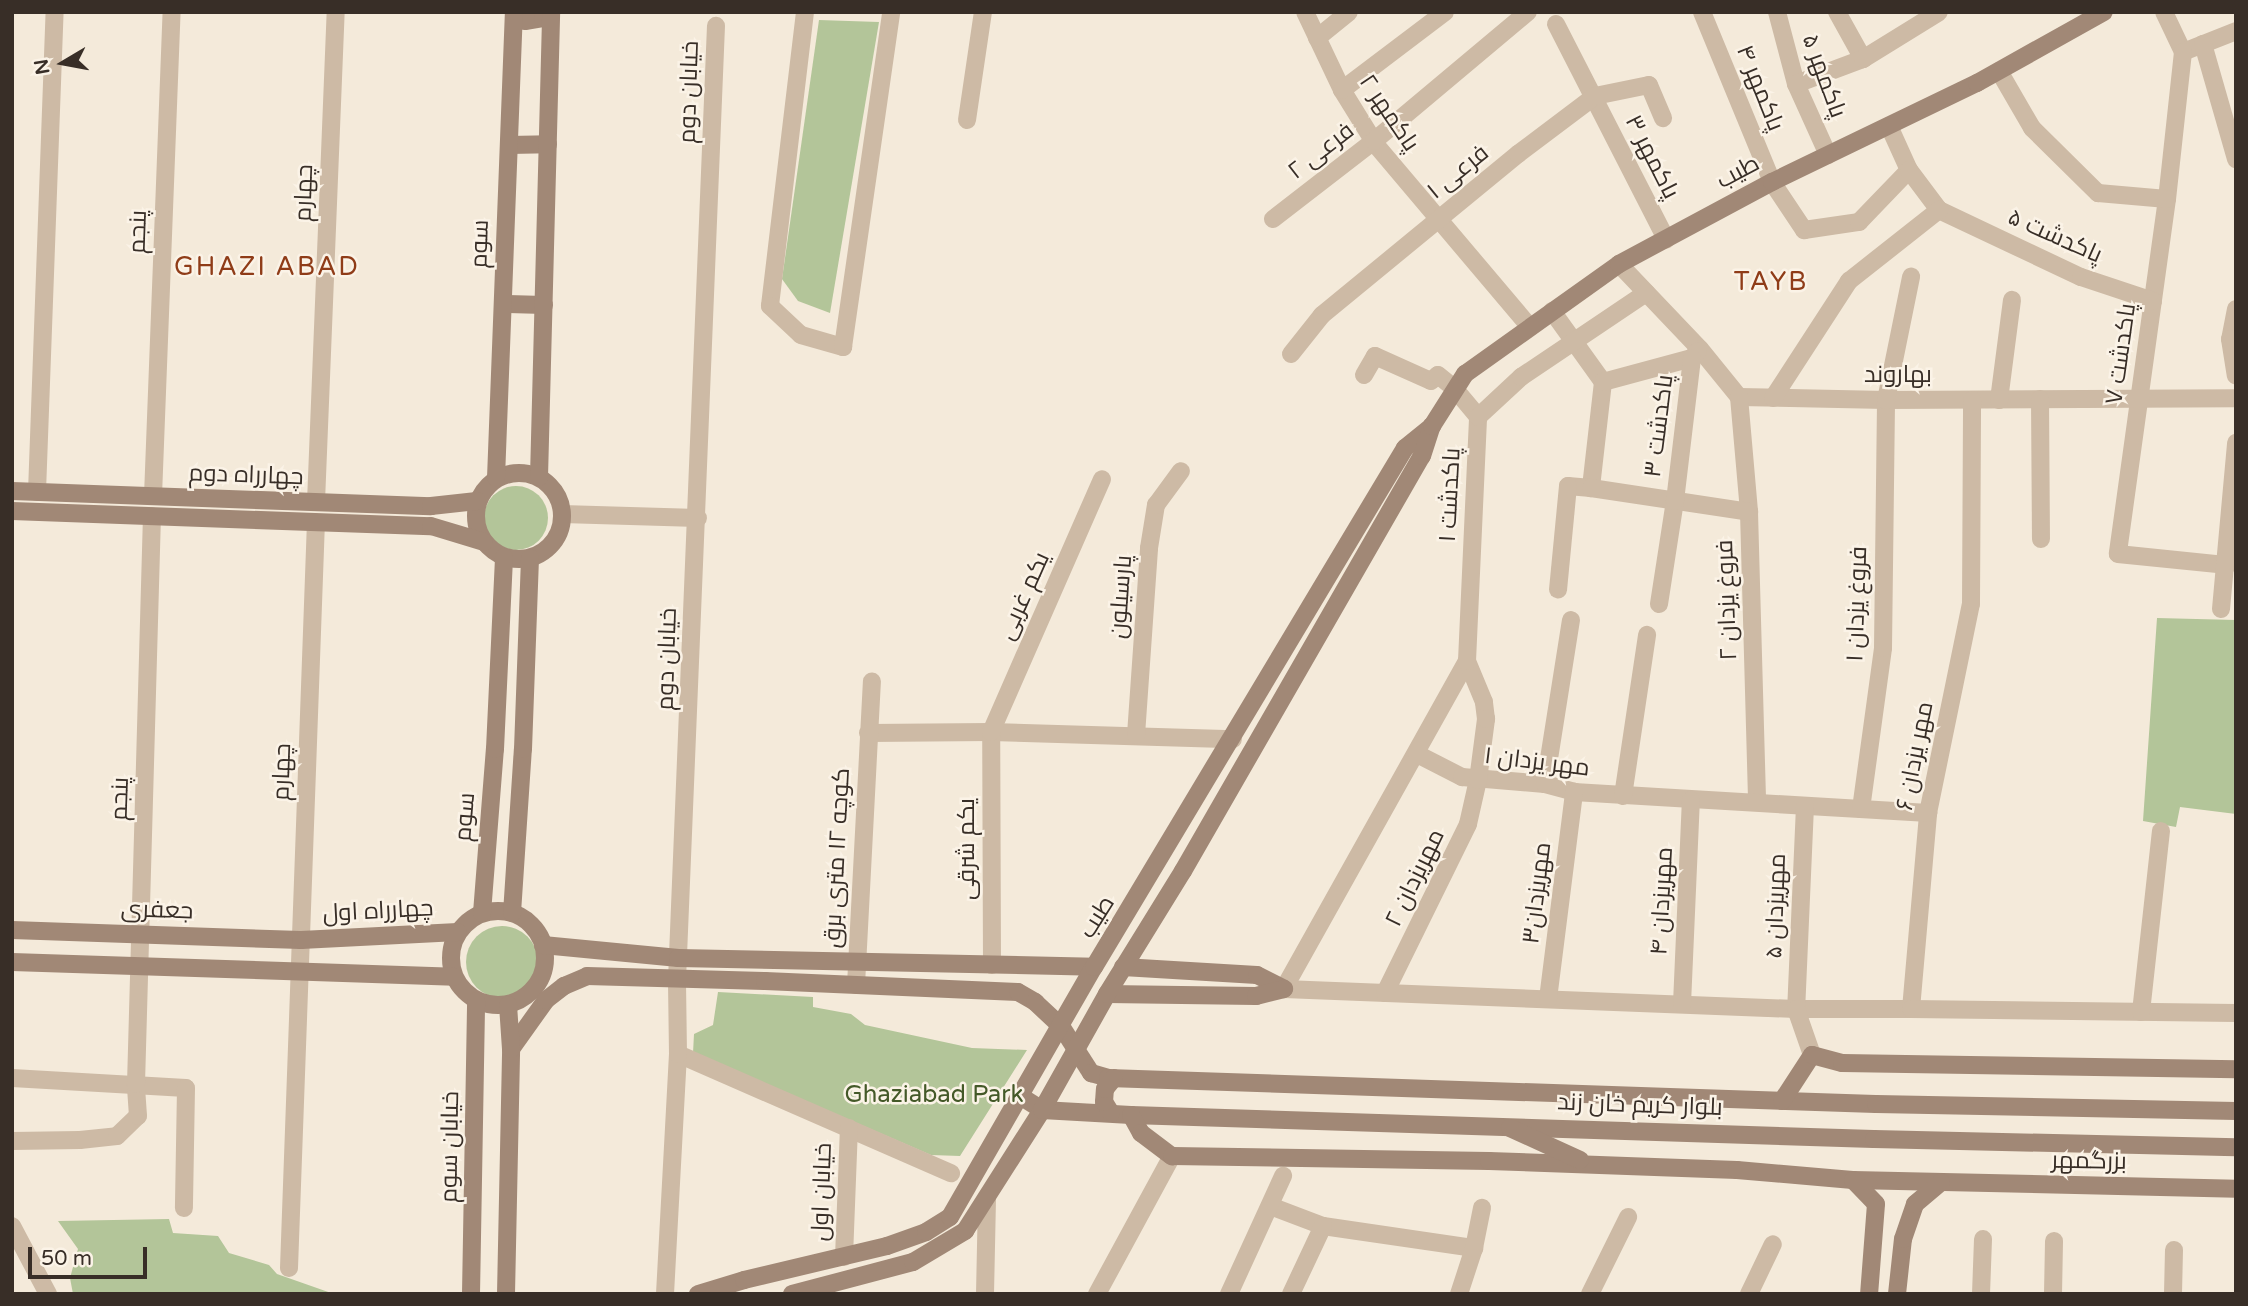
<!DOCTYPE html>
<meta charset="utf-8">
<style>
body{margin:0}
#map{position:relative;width:2248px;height:1306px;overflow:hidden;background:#f4eada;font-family:"Varela Round",Cairo,sans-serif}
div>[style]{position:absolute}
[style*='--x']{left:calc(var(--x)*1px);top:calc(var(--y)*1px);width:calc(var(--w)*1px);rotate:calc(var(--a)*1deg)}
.green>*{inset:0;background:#b3c599}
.round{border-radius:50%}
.street>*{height:18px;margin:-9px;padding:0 9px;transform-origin:9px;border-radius:9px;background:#cdbaa5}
.secondary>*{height:18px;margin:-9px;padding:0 9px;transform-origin:9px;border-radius:9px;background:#a18876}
.secondary>.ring{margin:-9px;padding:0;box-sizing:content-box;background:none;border:18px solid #a18876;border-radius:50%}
span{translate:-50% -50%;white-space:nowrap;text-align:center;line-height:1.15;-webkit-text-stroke:5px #fbf3e7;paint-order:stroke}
.street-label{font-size:24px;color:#382e27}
.park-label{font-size:24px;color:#445928}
.neighbourhood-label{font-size:26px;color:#8f3c18;letter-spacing:2px}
.frame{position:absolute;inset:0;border:14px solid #382e27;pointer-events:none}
.north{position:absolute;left:28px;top:28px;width:70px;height:70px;-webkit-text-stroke:5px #fbf3e7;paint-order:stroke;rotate:260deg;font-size:19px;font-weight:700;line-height:28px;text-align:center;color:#382e27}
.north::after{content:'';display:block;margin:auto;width:24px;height:32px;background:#382e27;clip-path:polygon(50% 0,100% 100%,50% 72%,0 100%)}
.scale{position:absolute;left:28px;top:1247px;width:119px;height:32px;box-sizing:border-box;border:4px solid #382e27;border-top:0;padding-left:9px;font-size:21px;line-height:24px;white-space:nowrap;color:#382e27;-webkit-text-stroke:5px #fbf3e7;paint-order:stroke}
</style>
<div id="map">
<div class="green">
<div style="clip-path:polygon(819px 20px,879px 22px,830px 313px,798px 301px,782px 279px)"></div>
<div class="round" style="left:484px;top:486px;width:64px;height:64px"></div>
<div style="clip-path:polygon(2157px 618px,2236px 620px,2236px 814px,2180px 807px,2176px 827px,2143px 821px)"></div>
<div class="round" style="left:466px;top:926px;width:72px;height:72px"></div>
<div style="clip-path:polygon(718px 992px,813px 997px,813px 1007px,851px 1014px,865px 1025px,972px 1048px,1027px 1050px,960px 1156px,931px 1155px,693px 1053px,694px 1034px,713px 1025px)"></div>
<div style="clip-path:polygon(169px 1219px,173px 1233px,218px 1236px,229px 1253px,269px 1265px,277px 1274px,334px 1294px,73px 1294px,70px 1278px,78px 1249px,58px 1221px)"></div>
</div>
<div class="street">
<div style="--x:805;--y:12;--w:296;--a:96.8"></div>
<div style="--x:770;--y:306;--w:42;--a:43.1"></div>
<div style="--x:801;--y:335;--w:44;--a:15.9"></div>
<div style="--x:843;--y:347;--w:338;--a:-81.8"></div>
<div style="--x:1305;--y:12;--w:86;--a:64.6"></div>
<div style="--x:1342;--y:90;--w:65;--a:58.3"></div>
<div style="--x:1376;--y:145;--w:238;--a:49.8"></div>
<div style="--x:1702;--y:12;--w:184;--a:67.6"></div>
<div style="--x:1772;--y:182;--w:58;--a:56.3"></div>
<div style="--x:1804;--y:230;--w:56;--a:-8.3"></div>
<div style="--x:1859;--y:222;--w:72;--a:-46.1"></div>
<div style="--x:1777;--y:12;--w:74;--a:75.2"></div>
<div style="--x:1796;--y:84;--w:78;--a:65.7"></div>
<div style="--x:1837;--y:12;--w:54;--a:61"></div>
<div style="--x:2164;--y:12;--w:44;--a:64.6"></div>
<div style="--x:2183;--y:52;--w:57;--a:-21.6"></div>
<div style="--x:1556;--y:24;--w:242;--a:62.9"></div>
<div style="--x:1317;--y:38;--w:41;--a:-39.1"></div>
<div style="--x:2203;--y:44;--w:120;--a:74"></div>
<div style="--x:2183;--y:52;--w:148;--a:96.2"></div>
<div style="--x:2167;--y:199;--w:358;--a:97.9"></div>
<div style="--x:2118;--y:554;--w:110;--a:5.8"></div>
<div style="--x:1999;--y:71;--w:66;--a:59.9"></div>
<div style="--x:2032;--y:128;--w:93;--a:44.6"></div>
<div style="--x:2098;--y:193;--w:69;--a:5"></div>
<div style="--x:1796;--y:84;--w:72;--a:-20.5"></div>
<div style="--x:1863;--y:59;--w:89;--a:-31.7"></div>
<div style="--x:1342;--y:90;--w:129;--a:-37.1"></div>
<div style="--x:967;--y:120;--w:109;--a:-81.6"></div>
<div style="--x:1889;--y:126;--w:48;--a:65.6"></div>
<div style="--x:1909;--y:170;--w:50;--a:53.1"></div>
<div style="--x:1939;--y:210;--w:157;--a:25.3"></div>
<div style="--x:2081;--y:277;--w:76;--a:18.4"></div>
<div style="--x:1273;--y:219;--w:128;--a:-37.7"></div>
<div style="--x:1374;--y:141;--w:201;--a:-40"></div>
<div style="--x:1619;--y:264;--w:117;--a:46.4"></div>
<div style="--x:1700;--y:349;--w:62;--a:50.9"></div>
<div style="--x:1739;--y:397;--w:147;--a:1.2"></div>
<div style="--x:1886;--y:400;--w:350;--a:-0.3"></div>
<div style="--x:2236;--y:309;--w:31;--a:101"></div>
<div style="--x:2230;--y:339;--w:37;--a:81"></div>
<div style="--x:1552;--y:311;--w:87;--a:54.3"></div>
<div style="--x:1603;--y:382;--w:107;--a:96.5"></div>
<div style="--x:1591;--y:488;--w:23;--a:-175"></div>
<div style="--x:1568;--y:486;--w:104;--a:95.5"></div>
<div style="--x:1291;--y:354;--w:50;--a:-51.5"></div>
<div style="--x:1322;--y:315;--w:254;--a:-39.4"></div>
<div style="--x:1518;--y:154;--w:96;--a:-37"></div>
<div style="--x:1595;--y:96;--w:55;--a:-11.5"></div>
<div style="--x:1649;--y:85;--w:36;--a:67"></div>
<div style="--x:1364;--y:375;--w:22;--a:-60"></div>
<div style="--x:1375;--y:356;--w:61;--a:24.1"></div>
<div style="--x:1431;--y:381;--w:9;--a:-41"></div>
<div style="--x:1438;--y:375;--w:21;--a:39"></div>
<div style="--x:1454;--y:388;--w:38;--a:50"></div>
<div style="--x:1603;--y:382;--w:92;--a:-15.1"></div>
<div style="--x:1692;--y:358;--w:9;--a:-49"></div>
<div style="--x:1739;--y:397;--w:115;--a:85"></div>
<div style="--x:1749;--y:512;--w:290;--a:88.4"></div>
<div style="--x:1773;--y:398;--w:140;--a:-57"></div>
<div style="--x:1849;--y:281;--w:115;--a:-38.3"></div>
<div style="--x:2040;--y:399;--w:140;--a:89.6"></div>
<div style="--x:1999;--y:400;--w:101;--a:-82.6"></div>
<div style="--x:1591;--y:488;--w:160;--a:8.6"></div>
<div style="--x:37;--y:492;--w:480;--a:-87.9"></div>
<div style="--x:153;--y:496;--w:484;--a:-87.8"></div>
<div style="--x:316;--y:502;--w:490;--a:-87.7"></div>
<div style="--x:562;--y:514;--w:136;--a:1.7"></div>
<div style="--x:1659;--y:604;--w:104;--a:-81.2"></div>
<div style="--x:1675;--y:501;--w:144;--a:-83.2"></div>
<div style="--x:2221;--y:609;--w:167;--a:-84.8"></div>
<div style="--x:1467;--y:661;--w:376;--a:119.2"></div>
<div style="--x:1284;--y:989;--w:512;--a:2.24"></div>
<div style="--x:1796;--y:1009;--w:115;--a:0"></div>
<div style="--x:1911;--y:1009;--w:197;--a:-85"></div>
<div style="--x:1928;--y:813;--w:213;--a:-78.4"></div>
<div style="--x:1971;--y:604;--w:204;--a:-89.7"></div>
<div style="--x:868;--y:733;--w:123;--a:-0.5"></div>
<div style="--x:991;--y:732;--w:242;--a:1.7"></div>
<div style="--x:1136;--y:735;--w:187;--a:-86"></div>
<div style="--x:1149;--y:548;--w:44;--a:-80.8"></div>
<div style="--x:1156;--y:505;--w:42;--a:-53.7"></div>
<div style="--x:1417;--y:754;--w:51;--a:27.1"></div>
<div style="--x:1462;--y:777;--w:83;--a:4.8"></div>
<div style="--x:1545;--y:784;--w:30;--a:15"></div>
<div style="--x:1574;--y:792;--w:355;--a:3.4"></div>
<div style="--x:1545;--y:784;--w:166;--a:-81"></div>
<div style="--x:1623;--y:796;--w:163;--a:-81.5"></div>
<div style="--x:1805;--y:806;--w:203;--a:92.5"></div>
<div style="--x:1796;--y:1009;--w:49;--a:70.8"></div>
<div style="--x:1861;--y:809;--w:162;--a:-82.2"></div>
<div style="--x:1883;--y:648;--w:248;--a:-89.3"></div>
<div style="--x:1886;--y:400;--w:126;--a:-78.5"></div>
<div style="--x:992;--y:965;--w:233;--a:-90.2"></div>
<div style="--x:991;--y:732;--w:276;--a:-66.3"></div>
<div style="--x:856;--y:985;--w:304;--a:-87"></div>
<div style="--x:1385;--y:993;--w:188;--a:-63.8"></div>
<div style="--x:1468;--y:824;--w:45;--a:-77.2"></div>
<div style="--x:1478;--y:780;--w:62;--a:-82.5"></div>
<div style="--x:1486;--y:719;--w:17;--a:-97"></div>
<div style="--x:1484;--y:702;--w:44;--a:-112.5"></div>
<div style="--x:1467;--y:661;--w:244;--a:-87.4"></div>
<div style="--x:1478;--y:417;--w:59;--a:-42.9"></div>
<div style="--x:1521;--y:377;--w:151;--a:-33.9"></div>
<div style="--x:1548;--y:999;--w:209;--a:-82.8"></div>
<div style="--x:1682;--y:1004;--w:204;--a:-87.5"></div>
<div style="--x:1911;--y:1009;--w:325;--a:0.7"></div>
<div style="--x:2141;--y:1012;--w:182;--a:-83.7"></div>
<div style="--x:678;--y:1054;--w:298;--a:23.6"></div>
<div style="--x:12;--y:1078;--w:174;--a:3.3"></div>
<div style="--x:186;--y:1088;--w:120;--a:91"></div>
<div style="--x:12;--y:1141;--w:68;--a:-0.8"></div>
<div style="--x:80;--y:1140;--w:37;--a:-6"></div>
<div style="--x:117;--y:1136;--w:29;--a:-44"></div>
<div style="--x:138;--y:1116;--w:32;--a:-94"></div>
<div style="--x:136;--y:1084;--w:568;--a:-88.39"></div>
<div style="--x:1270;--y:1206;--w:57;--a:20.7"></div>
<div style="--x:1323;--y:1226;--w:153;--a:8.3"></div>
<div style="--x:12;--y:1226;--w:77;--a:62.1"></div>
<div style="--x:844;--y:1257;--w:129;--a:-87.8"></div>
<div style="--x:289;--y:1268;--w:746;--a:-87.93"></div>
<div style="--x:665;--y:1294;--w:240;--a:-86.9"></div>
<div style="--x:678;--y:1054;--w:74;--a:-90.8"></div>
<div style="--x:677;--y:980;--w:955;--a:-87.66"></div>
<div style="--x:985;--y:1294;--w:96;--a:-88.8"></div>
<div style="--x:1097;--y:1294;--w:157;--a:-61.5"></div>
<div style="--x:1229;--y:1294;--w:130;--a:-65.4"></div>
<div style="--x:1291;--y:1294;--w:75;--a:-64.8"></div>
<div style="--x:1459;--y:1294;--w:48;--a:-71.9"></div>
<div style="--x:1474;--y:1248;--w:41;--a:-78.7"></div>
<div style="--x:1590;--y:1294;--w:86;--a:-63.7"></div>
<div style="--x:1749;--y:1294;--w:55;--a:-64.4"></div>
<div style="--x:1981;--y:1294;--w:55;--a:-87.9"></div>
<div style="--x:2053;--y:1294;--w:53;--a:-88.9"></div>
<div style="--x:2173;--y:1294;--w:44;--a:-88.7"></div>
</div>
<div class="secondary">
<div style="--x:514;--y:12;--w:14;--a:39"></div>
<div style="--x:525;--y:21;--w:18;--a:-9"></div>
<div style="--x:543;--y:18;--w:8;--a:-50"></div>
<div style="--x:509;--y:145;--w:39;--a:-1"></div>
<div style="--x:503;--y:304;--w:41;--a:1.4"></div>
<div class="ring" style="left:476px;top:473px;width:68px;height:68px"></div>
<div style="--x:539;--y:477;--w:465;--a:-88.5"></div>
<div style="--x:496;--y:478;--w:466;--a:-87.8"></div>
<div style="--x:12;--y:491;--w:419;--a:2.1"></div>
<div style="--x:431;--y:506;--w:46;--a:-6.2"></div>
<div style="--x:12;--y:511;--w:419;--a:2.1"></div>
<div style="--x:431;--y:526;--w:55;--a:16.8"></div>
<div class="ring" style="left:451px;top:911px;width:76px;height:76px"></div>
<div style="--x:482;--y:913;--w:165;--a:-85.5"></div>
<div style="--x:495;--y:749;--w:192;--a:-87.3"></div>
<div style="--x:512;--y:913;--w:164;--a:-86.2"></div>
<div style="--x:523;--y:749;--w:191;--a:-87.9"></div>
<div style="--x:12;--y:930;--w:289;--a:2"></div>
<div style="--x:301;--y:940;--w:157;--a:-2.9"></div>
<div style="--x:543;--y:945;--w:136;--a:5.5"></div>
<div style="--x:678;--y:958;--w:416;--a:1.2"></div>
<div style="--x:12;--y:962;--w:442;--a:1.9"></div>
<div style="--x:1123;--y:967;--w:134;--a:3.4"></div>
<div style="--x:1257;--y:975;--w:30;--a:27"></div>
<div style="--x:1107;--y:994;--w:149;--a:0.8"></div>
<div style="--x:1256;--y:996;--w:29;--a:-14"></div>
<div style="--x:511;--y:1049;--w:60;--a:-54.5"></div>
<div style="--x:546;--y:1000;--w:23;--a:-38"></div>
<div style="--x:564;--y:986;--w:25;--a:-23"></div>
<div style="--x:587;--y:976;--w:178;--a:1.6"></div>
<div style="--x:765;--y:981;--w:253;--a:2.5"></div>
<div style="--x:1018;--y:992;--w:20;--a:30"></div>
<div style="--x:1035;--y:1002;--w:35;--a:43"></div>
<div style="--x:1061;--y:1026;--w:56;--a:57.4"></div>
<div style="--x:1091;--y:1073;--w:18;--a:16"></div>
<div style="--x:1108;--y:1078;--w:768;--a:1.94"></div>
<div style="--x:1876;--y:1104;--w:360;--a:1.1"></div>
<div style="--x:1020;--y:1096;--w:26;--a:32"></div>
<div style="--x:1042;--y:1110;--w:89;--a:3.2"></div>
<div style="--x:1131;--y:1115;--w:743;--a:1.85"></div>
<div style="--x:1874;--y:1139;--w:362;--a:1.3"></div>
<div style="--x:1782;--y:1101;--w:55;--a:-56.9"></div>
<div style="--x:1812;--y:1055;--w:31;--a:15"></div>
<div style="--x:1842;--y:1063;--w:394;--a:0.9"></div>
<div style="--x:1111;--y:1113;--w:13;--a:-122"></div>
<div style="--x:1104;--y:1102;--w:13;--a:-86"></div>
<div style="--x:1105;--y:1089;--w:14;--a:-51"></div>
<div style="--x:1131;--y:1115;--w:21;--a:61"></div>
<div style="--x:1141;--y:1133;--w:39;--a:37"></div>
<div style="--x:1172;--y:1156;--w:317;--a:0.9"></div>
<div style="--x:1489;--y:1161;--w:248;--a:2.1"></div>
<div style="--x:1737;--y:1170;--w:116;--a:4.9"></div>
<div style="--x:1853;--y:1180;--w:383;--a:1.3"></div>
<div style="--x:1510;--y:1128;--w:77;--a:24.6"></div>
<div style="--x:1853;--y:1180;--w:33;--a:46"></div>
<div style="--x:1876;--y:1204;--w:90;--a:94.4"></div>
<div style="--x:471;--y:1294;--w:293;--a:-89"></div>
<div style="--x:506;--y:1294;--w:245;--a:-88.8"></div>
<div style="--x:511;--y:1049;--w:44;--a:-93.9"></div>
<div style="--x:698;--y:1294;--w:48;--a:-16.9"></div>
<div style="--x:744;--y:1280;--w:147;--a:-13.4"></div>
<div style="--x:887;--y:1246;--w:41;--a:-19.7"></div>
<div style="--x:926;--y:1232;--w:28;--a:-32"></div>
<div style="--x:950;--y:1217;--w:289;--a:-60.1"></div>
<div style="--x:1094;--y:967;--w:605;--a:-59.07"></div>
<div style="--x:1405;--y:448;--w:35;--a:-39"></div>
<div style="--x:792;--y:1294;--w:125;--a:-14.8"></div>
<div style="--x:913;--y:1262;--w:61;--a:-30.8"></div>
<div style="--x:965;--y:1231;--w:143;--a:-57.5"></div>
<div style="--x:1042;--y:1110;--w:133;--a:-60.7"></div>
<div style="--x:1107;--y:994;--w:145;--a:-58.3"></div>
<div style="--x:1183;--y:871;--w:479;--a:-60.1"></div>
<div style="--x:1422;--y:456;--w:32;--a:-72"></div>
<div style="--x:1432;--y:426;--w:62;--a:-57.6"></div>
<div style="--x:1465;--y:374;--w:189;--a:-35.5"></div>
<div style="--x:1619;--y:264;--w:174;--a:-28.2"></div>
<div style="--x:1772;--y:182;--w:228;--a:-25.8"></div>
<div style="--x:1977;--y:83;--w:145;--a:-29.2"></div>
<div style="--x:1897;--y:1294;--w:55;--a:-83.8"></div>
<div style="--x:1903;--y:1239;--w:37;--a:-71"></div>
<div style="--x:1915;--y:1204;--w:34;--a:-40"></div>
</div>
<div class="street-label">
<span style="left:1824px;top:76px;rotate:70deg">پاکمهر ۵</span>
<span style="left:1760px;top:88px;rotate:68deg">پاکمهر ۴</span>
<span style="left:689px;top:92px;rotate:-88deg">خیابان دوم</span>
<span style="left:1389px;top:113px;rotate:56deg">پاکمهر ۲</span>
<span style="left:1321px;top:151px;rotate:-38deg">فرعی ۲</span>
<span style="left:1652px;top:157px;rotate:63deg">پاکمهر ۳</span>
<span style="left:1458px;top:172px;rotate:-39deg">فرعی ۱</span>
<span style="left:1738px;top:172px;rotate:-28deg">طیب</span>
<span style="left:304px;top:193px;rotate:-88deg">چهارم</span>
<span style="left:138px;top:232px;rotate:-88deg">پنجم</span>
<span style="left:2055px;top:236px;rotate:24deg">پاکدشت ۵</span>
<span style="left:480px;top:244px;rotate:-88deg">سوم</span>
<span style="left:2121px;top:354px;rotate:-82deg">پاکدشت ۷</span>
<span style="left:1898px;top:375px">بهاروند</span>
<span style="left:1659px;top:426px;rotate:-83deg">پاکدشت ۳</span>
<span style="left:246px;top:475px;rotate:2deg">چهارراه دوم</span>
<span style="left:1450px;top:495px;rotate:-87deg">پاکدشت ۱</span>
<span style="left:1024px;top:596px;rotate:-66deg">یکم غربی</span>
<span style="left:1121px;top:597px;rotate:-86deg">پارسیلون</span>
<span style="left:1727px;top:600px;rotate:-92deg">فروغ یزدان ۲</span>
<span style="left:1857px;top:604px;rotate:-88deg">فروغ یزدان ۱</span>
<span style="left:667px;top:659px;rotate:-88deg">خیابان دوم</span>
<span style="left:1915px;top:756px;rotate:-79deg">مهر یزدان ۶</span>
<span style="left:1537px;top:762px;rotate:7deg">مهر یزدان ۱</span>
<span style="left:282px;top:772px;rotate:-88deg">چهارم</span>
<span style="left:120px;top:799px;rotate:-88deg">پنجم</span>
<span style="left:465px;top:817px;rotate:-85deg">سوم</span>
<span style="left:967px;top:849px;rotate:-90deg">یکم شرقی</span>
<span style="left:837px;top:858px;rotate:-87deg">کوچه ۱۲ متری برق</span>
<span style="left:1415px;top:878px;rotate:-64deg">مهریزدان ۲</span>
<span style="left:1537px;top:893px;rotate:-83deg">مهریزدان۳</span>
<span style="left:1662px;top:901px;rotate:-87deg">مهریزدان ۴</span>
<span style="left:1776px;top:906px;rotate:-88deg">مهریزدان ۵</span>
<span style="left:157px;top:910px;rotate:2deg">جعفری</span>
<span style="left:378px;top:911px;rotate:-3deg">چهارراه اول</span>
<span style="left:1097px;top:917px;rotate:-58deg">طیب</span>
<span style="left:1640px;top:1105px;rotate:2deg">بلوار کریم خان زند</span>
<span style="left:450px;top:1147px;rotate:-89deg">خیابان سوم</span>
<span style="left:2089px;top:1161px;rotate:1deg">بزرگمهر</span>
<span style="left:822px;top:1192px;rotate:-88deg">خیابان اول</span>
</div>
<div class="park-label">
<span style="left:934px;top:1095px">Ghaziabad Park</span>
</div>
<div class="neighbourhood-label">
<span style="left:267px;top:267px">GHAZI ABAD</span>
<span style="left:1771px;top:282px">TAYB</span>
</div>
<div class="frame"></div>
<div class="north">N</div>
<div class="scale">50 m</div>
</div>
